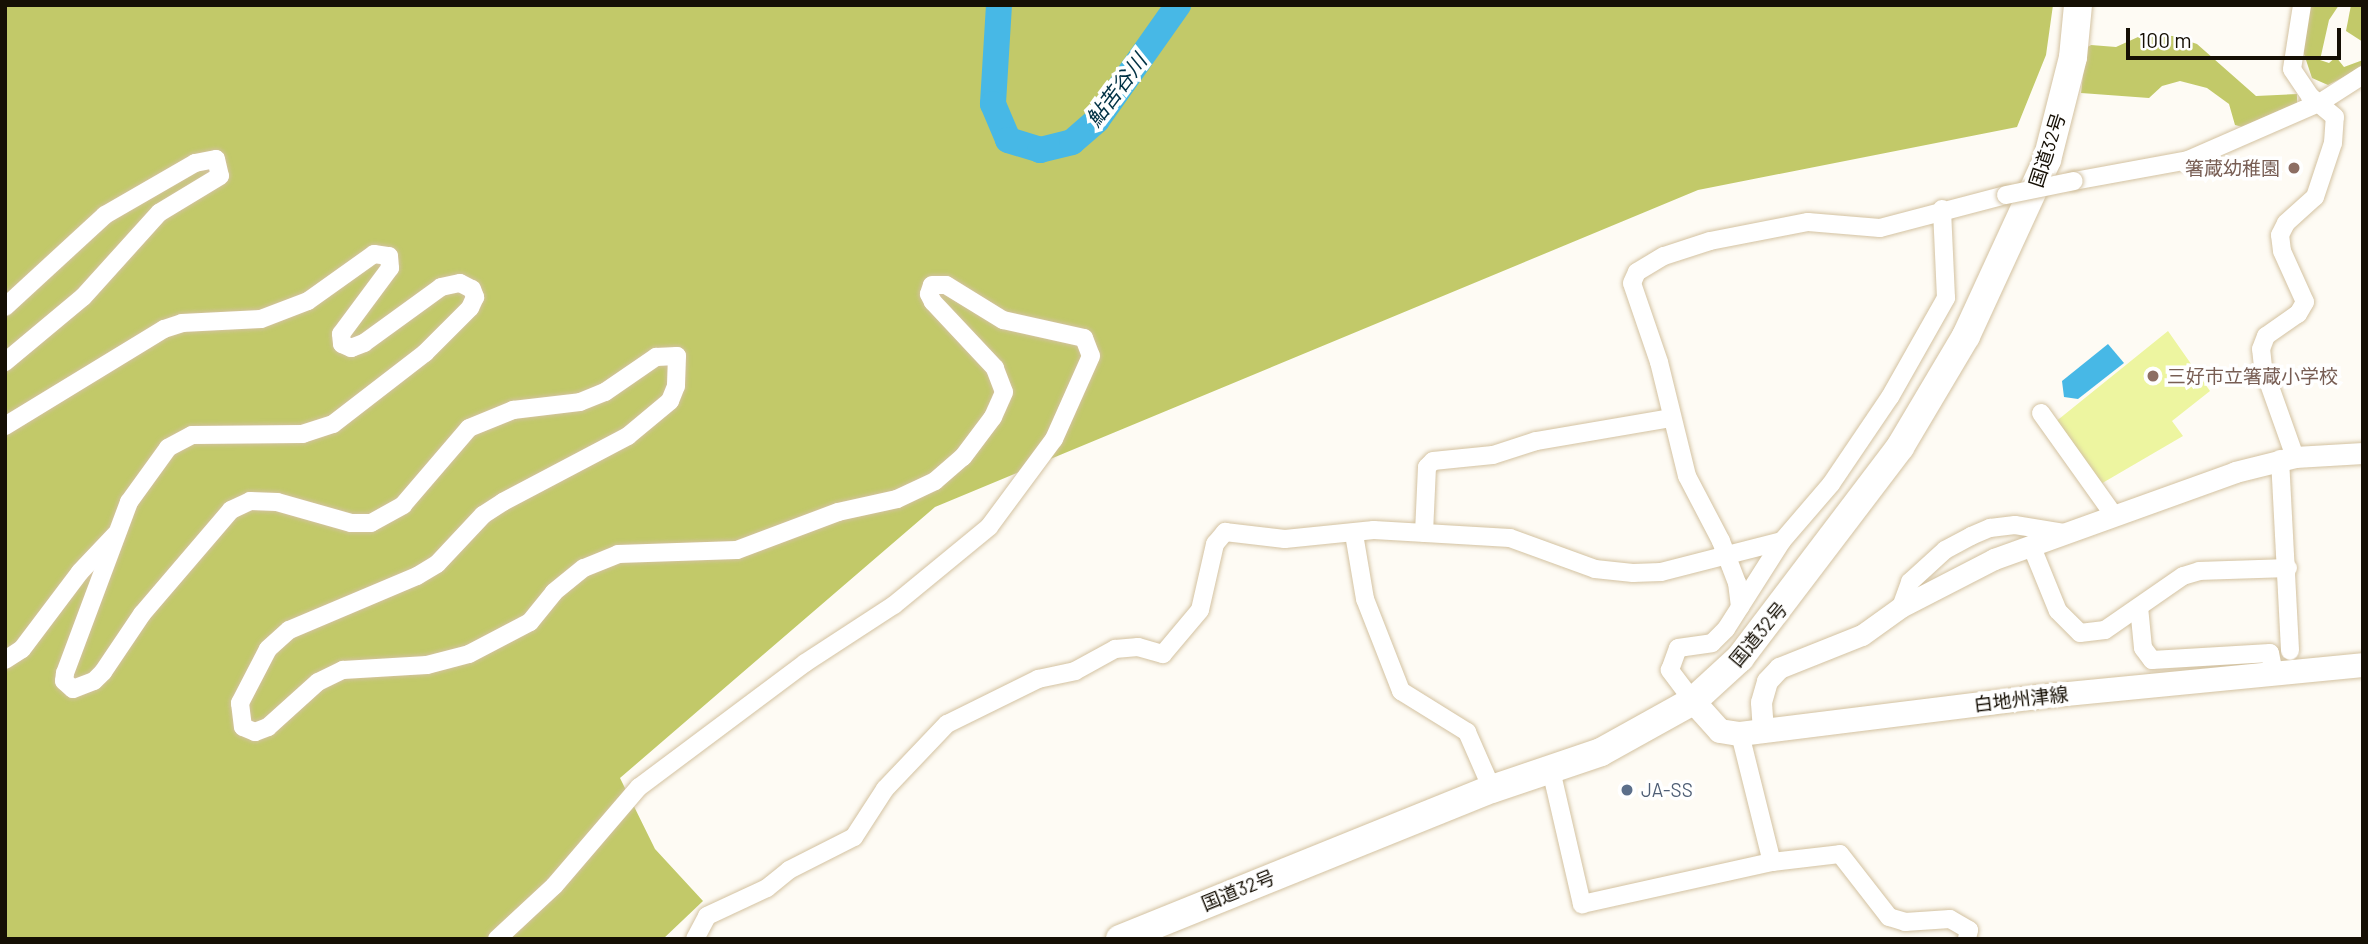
<!DOCTYPE html>
<meta charset="utf-8">
<style>
body{margin:0}
#map{position:relative;width:2368px;height:944px;overflow:hidden;background:#fefbf4;font-family:Barlow,"Noto Sans JP",sans-serif}
div>[style]{position:absolute}
[style*='--x']{left:calc(var(--x)*1px);top:calc(var(--y)*1px);width:calc(var(--w)*1px);rotate:calc(var(--a)*1deg)}
.green>*{inset:0;background:#edf5a0}
.forest>*{inset:0;background:#c2c969}
.water>*{inset:0;background:#47b8e6}
.river>*{height:26px;margin:-13px;padding:0 13px;transform-origin:13px;border-radius:13px;background:#47b8e6}
.roads{filter:drop-shadow(0 0 2px #d3c2a1) drop-shadow(0 0 2px #d3c2a1)}
.minor>*{height:18px;margin:-9px;padding:0 9px;transform-origin:9px;border-radius:9px;background:#fff}
.tertiary>*{height:21px;margin:-10.5px;padding:0 10.5px;transform-origin:10.5px;border-radius:10.5px;background:#fff}
.secondary>*{height:24px;margin:-12px;padding:0 12px;transform-origin:12px;border-radius:12px;background:#fff}
.trunk>*{height:28px;margin:-14px;padding:0 14px;transform-origin:14px;border-radius:14px;background:#fff}
.bridges{filter:drop-shadow(0 0 2px #d3c2a1) drop-shadow(0 0 2px #d3c2a1)}
.minor-bridge>*{height:18px;margin:-9px;padding:0 9px;transform-origin:9px;border-radius:9px;background:#fff}
.dots>*{width:19px;height:19px;translate:-50% -50%;box-sizing:border-box;border:4px solid #fff;border-radius:50%}
span{translate:-50% -50%;white-space:nowrap;text-align:center;line-height:1.15;-webkit-text-stroke:7px #fff;paint-order:stroke}
.street-label{font-size:19px;color:#150f04}
.education-label{font-size:19px;color:#785e54}
.right{translate:-100% -50%;text-align:right}
.left{translate:0 -50%;text-align:left}
.service-label{font-size:19px;color:#4e5e75}
.water-label{font-size:21px;color:#003144;font-style:italic}
.frame{position:absolute;inset:0;border:7px solid #150f04;pointer-events:none}
.scale{position:absolute;left:2126px;top:28px;width:215px;height:32px;box-sizing:border-box;border:4px solid #150f04;border-top:0;padding-left:9px;font-size:21px;line-height:24px;white-space:nowrap;color:#150f04;-webkit-text-stroke:5px #fff;paint-order:stroke}
</style>
<div id="map">
<div class="green">
<div style="clip-path:polygon(2168px 331px,2210px 391px,2172px 421px,2183px 436px,2099px 485px,2054px 423px)"></div>
</div>
<div class="forest">
<div style="clip-path:polygon(5px 5px,2053px 5px,2046px 55px,2017px 127px,1698px 190px,935px 507px,620px 778px,655px 849px,703px 901px,663px 939px,5px 939px)"></div>
<div style="clip-path:polygon(2309px 5px,2339px 5px,2329px 20px,2320px 60px,2329px 63px,2336px 57px,2344px 67px,2363px 60px,2363px 67px,2328px 85px,2312px 78px,2303px 51px)"></div>
<div style="clip-path:polygon(2351px 5px,2363px 5px,2363px 42px,2346px 31px)"></div>
<div style="clip-path:polygon(2173px 36px,2197px 44px,2256px 96px,2297px 94px,2297px 106px,2246px 128px,2235px 125px,2229px 104px,2207px 88px,2180px 81px,2162px 86px,2149px 98px,2081px 93px,2086px 48px,2091px 45px,2116px 47px,2138px 37px)"></div>
</div>
<div class="water">
<div style="clip-path:polygon(2108px 344px,2124px 363px,2078px 399px,2064px 397px,2062px 381px)"></div>
</div>
<div class="river">
<div style="--x:999;--y:5;--w:99;--a:93.5"></div>
<div style="--x:993;--y:104;--w:39;--a:67"></div>
<div style="--x:1008;--y:140;--w:34;--a:17"></div>
<div style="--x:1040;--y:150;--w:33;--a:-14"></div>
<div style="--x:1072;--y:142;--w:33;--a:-41"></div>
<div style="--x:1097;--y:120;--w:141;--a:-54.8"></div>
</div>
<div class="roads">
<div class="minor">
<div style="--x:2074;--y:181;--w:116;--a:-10.4"></div>
<div style="--x:2188;--y:160;--w:145;--a:-23.6"></div>
<div style="--x:2321;--y:102;--w:50;--a:-32.7"></div>
<div style="--x:5;--y:307;--w:136;--a:-42.6"></div>
<div style="--x:105;--y:215;--w:104;--a:-30"></div>
<div style="--x:195;--y:163;--w:21;--a:-11"></div>
<div style="--x:216;--y:159;--w:17;--a:77"></div>
<div style="--x:220;--y:176;--w:71;--a:148.8"></div>
<div style="--x:159;--y:213;--w:113;--a:132.1"></div>
<div style="--x:83;--y:297;--w:102;--a:140.2"></div>
<div style="--x:2041;--y:413;--w:124;--a:54.5"></div>
<div style="--x:5;--y:426;--w:186;--a:-31.4"></div>
<div style="--x:164;--y:329;--w:19;--a:-18"></div>
<div style="--x:182;--y:323;--w:79;--a:-2.9"></div>
<div style="--x:261;--y:319;--w:50;--a:-21"></div>
<div style="--x:308;--y:301;--w:81;--a:-35.5"></div>
<div style="--x:374;--y:254;--w:15;--a:8"></div>
<div style="--x:389;--y:256;--w:12;--a:85"></div>
<div style="--x:390;--y:268;--w:82;--a:126.6"></div>
<div style="--x:341;--y:334;--w:10;--a:84"></div>
<div style="--x:342;--y:344;--w:10;--a:24"></div>
<div style="--x:351;--y:348;--w:14;--a:-21"></div>
<div style="--x:364;--y:343;--w:95;--a:-36"></div>
<div style="--x:441;--y:287;--w:19;--a:-12"></div>
<div style="--x:460;--y:283;--w:13;--a:27"></div>
<div style="--x:472;--y:289;--w:9;--a:69"></div>
<div style="--x:475;--y:297;--w:12;--a:114"></div>
<div style="--x:470;--y:308;--w:64;--a:135"></div>
<div style="--x:425;--y:353;--w:116;--a:142.3"></div>
<div style="--x:333;--y:424;--w:32;--a:162"></div>
<div style="--x:303;--y:434;--w:111;--a:179.5"></div>
<div style="--x:192;--y:435;--w:27;--a:152"></div>
<div style="--x:168;--y:448;--w:67;--a:125.8"></div>
<div style="--x:129;--y:502;--w:183;--a:110.5"></div>
<div style="--x:65;--y:673;--w:8;--a:97"></div>
<div style="--x:64;--y:681;--w:12;--a:42"></div>
<div style="--x:73;--y:689;--w:22;--a:-21"></div>
<div style="--x:94;--y:681;--w:13;--a:-45"></div>
<div style="--x:103;--y:672;--w:70;--a:-56.1"></div>
<div style="--x:142;--y:614;--w:137;--a:-49.4"></div>
<div style="--x:231;--y:510;--w:21;--a:-25"></div>
<div style="--x:250;--y:501;--w:27;--a:2"></div>
<div style="--x:277;--y:502;--w:77;--a:15.8"></div>
<div style="--x:351;--y:523;--w:20;--a:0"></div>
<div style="--x:371;--y:523;--w:37;--a:-29"></div>
<div style="--x:403;--y:505;--w:101;--a:-49.4"></div>
<div style="--x:469;--y:428;--w:48;--a:-22.2"></div>
<div style="--x:513;--y:410;--w:67;--a:-6.8"></div>
<div style="--x:580;--y:402;--w:27;--a:-22"></div>
<div style="--x:605;--y:392;--w:62;--a:-34.5"></div>
<div style="--x:656;--y:357;--w:21;--a:-3"></div>
<div style="--x:677;--y:356;--w:30;--a:92"></div>
<div style="--x:676;--y:386;--w:16;--a:112"></div>
<div style="--x:670;--y:401;--w:55;--a:140.2"></div>
<div style="--x:628;--y:436;--w:141;--a:152.2"></div>
<div style="--x:503;--y:502;--w:24;--a:147"></div>
<div style="--x:483;--y:515;--w:67;--a:133.2"></div>
<div style="--x:437;--y:564;--w:23;--a:149"></div>
<div style="--x:417;--y:576;--w:139;--a:157.1"></div>
<div style="--x:289;--y:630;--w:28;--a:138"></div>
<div style="--x:268;--y:649;--w:61;--a:117.4"></div>
<div style="--x:240;--y:703;--w:24;--a:83"></div>
<div style="--x:243;--y:727;--w:13;--a:23"></div>
<div style="--x:255;--y:732;--w:14;--a:-21"></div>
<div style="--x:268;--y:727;--w:67;--a:-42"></div>
<div style="--x:318;--y:682;--w:28;--a:-26"></div>
<div style="--x:343;--y:670;--w:84;--a:-3.4"></div>
<div style="--x:427;--y:665;--w:43;--a:-14.7"></div>
<div style="--x:469;--y:654;--w:69;--a:-27.7"></div>
<div style="--x:530;--y:622;--w:38;--a:-51"></div>
<div style="--x:554;--y:592;--w:38;--a:-39"></div>
<div style="--x:584;--y:568;--w:37;--a:-22"></div>
<div style="--x:618;--y:554;--w:119;--a:-1.9"></div>
<div style="--x:737;--y:550;--w:108;--a:-20.6"></div>
<div style="--x:838;--y:512;--w:60;--a:-12.4"></div>
<div style="--x:897;--y:499;--w:42;--a:-25.3"></div>
<div style="--x:935;--y:481;--w:37;--a:-41"></div>
<div style="--x:963;--y:457;--w:50;--a:-53.1"></div>
<div style="--x:993;--y:417;--w:27;--a:-66"></div>
<div style="--x:1004;--y:392;--w:26;--a:-111"></div>
<div style="--x:995;--y:368;--w:91;--a:-133.2"></div>
<div style="--x:933;--y:302;--w:9;--a:-117"></div>
<div style="--x:929;--y:294;--w:9;--a:-72"></div>
<div style="--x:932;--y:285;--w:14;--a:0"></div>
<div style="--x:946;--y:285;--w:67;--a:31.6"></div>
<div style="--x:1003;--y:320;--w:83;--a:12.5"></div>
<div style="--x:1084;--y:338;--w:19;--a:69"></div>
<div style="--x:1091;--y:356;--w:91;--a:114"></div>
<div style="--x:1054;--y:439;--w:109;--a:126.5"></div>
<div style="--x:989;--y:527;--w:123;--a:140.6"></div>
<div style="--x:894;--y:605;--w:106;--a:146.9"></div>
<div style="--x:805;--y:663;--w:207;--a:143.2"></div>
<div style="--x:639;--y:787;--w:130;--a:130.6"></div>
<div style="--x:554;--y:886;--w:78;--a:137.1"></div>
<div style="--x:2295;--y:457;--w:96;--a:-109.6"></div>
<div style="--x:2263;--y:367;--w:18;--a:-96"></div>
<div style="--x:2261;--y:349;--w:14;--a:-69"></div>
<div style="--x:2266;--y:336;--w:39;--a:-35"></div>
<div style="--x:2298;--y:314;--w:14;--a:-60"></div>
<div style="--x:2305;--y:302;--w:56;--a:-114.3"></div>
<div style="--x:2282;--y:251;--w:16;--a:-97"></div>
<div style="--x:2280;--y:235;--w:13;--a:-63"></div>
<div style="--x:2286;--y:223;--w:39;--a:-42"></div>
<div style="--x:2315;--y:197;--w:57;--a:-71.6"></div>
<div style="--x:2333;--y:143;--w:26;--a:-86"></div>
<div style="--x:2335;--y:117;--w:33;--a:-140"></div>
<div style="--x:2310;--y:96;--w:32;--a:-124"></div>
<div style="--x:2292;--y:69;--w:65;--a:-81.1"></div>
<div style="--x:2280;--y:459;--w:192;--a:87"></div>
<div style="--x:1424;--y:533;--w:66;--a:-87.4"></div>
<div style="--x:1427;--y:467;--w:8;--a:-45"></div>
<div style="--x:1433;--y:461;--w:60;--a:-5.7"></div>
<div style="--x:1493;--y:455;--w:45;--a:-18"></div>
<div style="--x:1536;--y:441;--w:136;--a:-9.7"></div>
<div style="--x:1354;--y:534;--w:66;--a:80.4"></div>
<div style="--x:1365;--y:599;--w:99;--a:68.6"></div>
<div style="--x:1401;--y:691;--w:78;--a:31.8"></div>
<div style="--x:1467;--y:732;--w:62;--a:66.3"></div>
<div style="--x:2031;--y:545;--w:71;--a:67.8"></div>
<div style="--x:2058;--y:611;--w:31;--a:45"></div>
<div style="--x:2080;--y:633;--w:25;--a:-7"></div>
<div style="--x:2105;--y:630;--w:95;--a:-34.7"></div>
<div style="--x:2183;--y:576;--w:17;--a:-17"></div>
<div style="--x:2199;--y:571;--w:89;--a:-1.9"></div>
<div style="--x:1740;--y:607;--w:24;--a:-97"></div>
<div style="--x:1737;--y:583;--w:45;--a:-110.9"></div>
<div style="--x:1721;--y:541;--w:73;--a:-117.6"></div>
<div style="--x:1687;--y:476;--w:117;--a:-103.8"></div>
<div style="--x:1659;--y:362;--w:83;--a:-108.9"></div>
<div style="--x:1632;--y:283;--w:12;--a:-66"></div>
<div style="--x:1637;--y:272;--w:31;--a:-31"></div>
<div style="--x:1664;--y:256;--w:48;--a:-18.1"></div>
<div style="--x:1710;--y:241;--w:100;--a:-11"></div>
<div style="--x:1808;--y:222;--w:72;--a:4.8"></div>
<div style="--x:1880;--y:228;--w:130;--a:-14.7"></div>
<div style="--x:1901;--y:607;--w:27;--a:-70"></div>
<div style="--x:1910;--y:582;--w:47;--a:-42.4"></div>
<div style="--x:1945;--y:550;--w:30;--a:-28"></div>
<div style="--x:1971;--y:536;--w:21;--a:-23"></div>
<div style="--x:1990;--y:528;--w:25;--a:-7"></div>
<div style="--x:2015;--y:525;--w:51;--a:9.1"></div>
<div style="--x:2139;--y:607;--w:41;--a:84.4"></div>
<div style="--x:2143;--y:648;--w:15;--a:53"></div>
<div style="--x:2152;--y:660;--w:118;--a:-3.4"></div>
<div style="--x:2270;--y:653;--w:20;--a:79"></div>
<div style="--x:5;--y:660;--w:20;--a:-33"></div>
<div style="--x:22;--y:649;--w:96;--a:-53"></div>
<div style="--x:80;--y:572;--w:52;--a:-46.5"></div>
<div style="--x:1693;--y:701;--w:39;--a:-127"></div>
<div style="--x:1670;--y:670;--w:23;--a:-70"></div>
<div style="--x:1678;--y:648;--w:34;--a:-8"></div>
<div style="--x:1712;--y:643;--w:20;--a:-45"></div>
<div style="--x:1726;--y:629;--w:104;--a:-57.5"></div>
<div style="--x:1782;--y:541;--w:75;--a:-49.3"></div>
<div style="--x:1831;--y:484;--w:105;--a:-55.9"></div>
<div style="--x:1890;--y:397;--w:114;--a:-60.5"></div>
<div style="--x:1946;--y:298;--w:89;--a:-92.6"></div>
<div style="--x:1740;--y:734;--w:132;--a:76"></div>
<div style="--x:1772;--y:862;--w:68;--a:-6.7"></div>
<div style="--x:1840;--y:854;--w:80;--a:52.1"></div>
<div style="--x:1889;--y:917;--w:17;--a:17"></div>
<div style="--x:1905;--y:922;--w:45;--a:-3.8"></div>
<div style="--x:1950;--y:919;--w:22;--a:30"></div>
<div style="--x:1969;--y:930;--w:9;--a:103"></div>
<div style="--x:1551;--y:770;--w:138;--a:77"></div>
<div style="--x:1582;--y:904;--w:195;--a:-12.5"></div>
<div style="--x:695;--y:939;--w:26;--a:-62"></div>
<div style="--x:707;--y:916;--w:66;--a:-25"></div>
<div style="--x:767;--y:888;--w:28;--a:-39"></div>
<div style="--x:789;--y:870;--w:73;--a:-26.9"></div>
<div style="--x:854;--y:837;--w:57;--a:-57.1"></div>
<div style="--x:885;--y:789;--w:90;--a:-46.4"></div>
<div style="--x:947;--y:724;--w:102;--a:-26.3"></div>
<div style="--x:1038;--y:679;--w:38;--a:-12"></div>
<div style="--x:1075;--y:671;--w:46;--a:-28.8"></div>
<div style="--x:1115;--y:649;--w:23;--a:-5"></div>
<div style="--x:1138;--y:647;--w:26;--a:16"></div>
<div style="--x:1163;--y:654;--w:57;--a:-49.9"></div>
<div style="--x:1200;--y:610;--w:68;--a:-77.2"></div>
<div style="--x:1215;--y:544;--w:16;--a:-50"></div>
<div style="--x:1225;--y:532;--w:60;--a:6.7"></div>
<div style="--x:1285;--y:539;--w:89;--a:-5.8"></div>
<div style="--x:1374;--y:530;--w:136;--a:3.4"></div>
<div style="--x:1510;--y:538;--w:90;--a:20"></div>
<div style="--x:1595;--y:569;--w:38;--a:6"></div>
<div style="--x:1633;--y:573;--w:28;--a:-2"></div>
<div style="--x:1661;--y:572;--w:125;--a:-14.4"></div>
</div>
<div class="tertiary">
<div style="--x:1763;--y:731;--w:29;--a:-94"></div>
<div style="--x:1761;--y:702;--w:22;--a:-74"></div>
<div style="--x:1767;--y:681;--w:18;--a:-47"></div>
<div style="--x:1779;--y:668;--w:89;--a:-21.7"></div>
<div style="--x:1862;--y:635;--w:48;--a:-35.7"></div>
<div style="--x:1901;--y:607;--w:105;--a:-27.3"></div>
<div style="--x:1994;--y:559;--w:256;--a:-19.8"></div>
<div style="--x:2235;--y:472;--w:62;--a:-14"></div>
<div style="--x:2295;--y:457;--w:68;--a:-3.4"></div>
</div>
<div class="secondary">
<div style="--x:1693;--y:701;--w:40;--a:48"></div>
<div style="--x:1720;--y:731;--w:20;--a:9"></div>
<div style="--x:1740;--y:734;--w:299;--a:-7.1"></div>
<div style="--x:2037;--y:697;--w:328;--a:-5.6"></div>
</div>
<div class="trunk">
<div style="--x:1120;--y:939;--w:401;--a:-22"></div>
<div style="--x:1492;--y:789;--w:115;--a:-18.7"></div>
<div style="--x:1601;--y:752;--w:105;--a:-29"></div>
<div style="--x:1693;--y:701;--w:64;--a:-42.5"></div>
<div style="--x:1740;--y:658;--w:265;--a:-52.8"></div>
<div style="--x:1900;--y:447;--w:129;--a:-59.3"></div>
<div style="--x:1966;--y:336;--w:194;--a:-65.3"></div>
<div style="--x:2047;--y:160;--w:106;--a:-75.8"></div>
<div style="--x:2073;--y:57;--w:52;--a:-84.5"></div>
</div>
</div>
<div class="bridges">
<div class="minor-bridge">
<div style="--x:2006;--y:195;--w:69;--a:-11.6"></div>
</div>
</div>
<div class="dots">
<div style="left:2294px;top:168px;background:#8d6e63"></div>
<div style="left:2153px;top:376px;background:#8d6e63"></div>
<div style="left:1627px;top:790px;background:#5c6f8a"></div>
</div>
<div class="street-label">
<span style="left:2047px;top:150px;rotate:-72deg">国道32号</span>
<span style="left:1758px;top:634px;rotate:-50deg">国道32号</span>
<span style="left:2021px;top:699px;rotate:-7deg">白地州津線</span>
<span style="left:1238px;top:890px;rotate:-22deg">国道32号</span>
</div>
<div class="education-label">
<span class="right" style="left:2280px;top:168px">箸蔵幼稚園</span>
<span class="left" style="left:2167px;top:376px">三好市立箸蔵小学校</span>
</div>
<div class="service-label">
<span class="left" style="left:1641px;top:790px">JA-SS</span>
</div>
<div class="water-label">
<span style="left:1116px;top:90px;rotate:-53deg">鮎苦谷川</span>
</div>
<div class="frame"></div>
<div class="scale">100 m</div>
</div>
